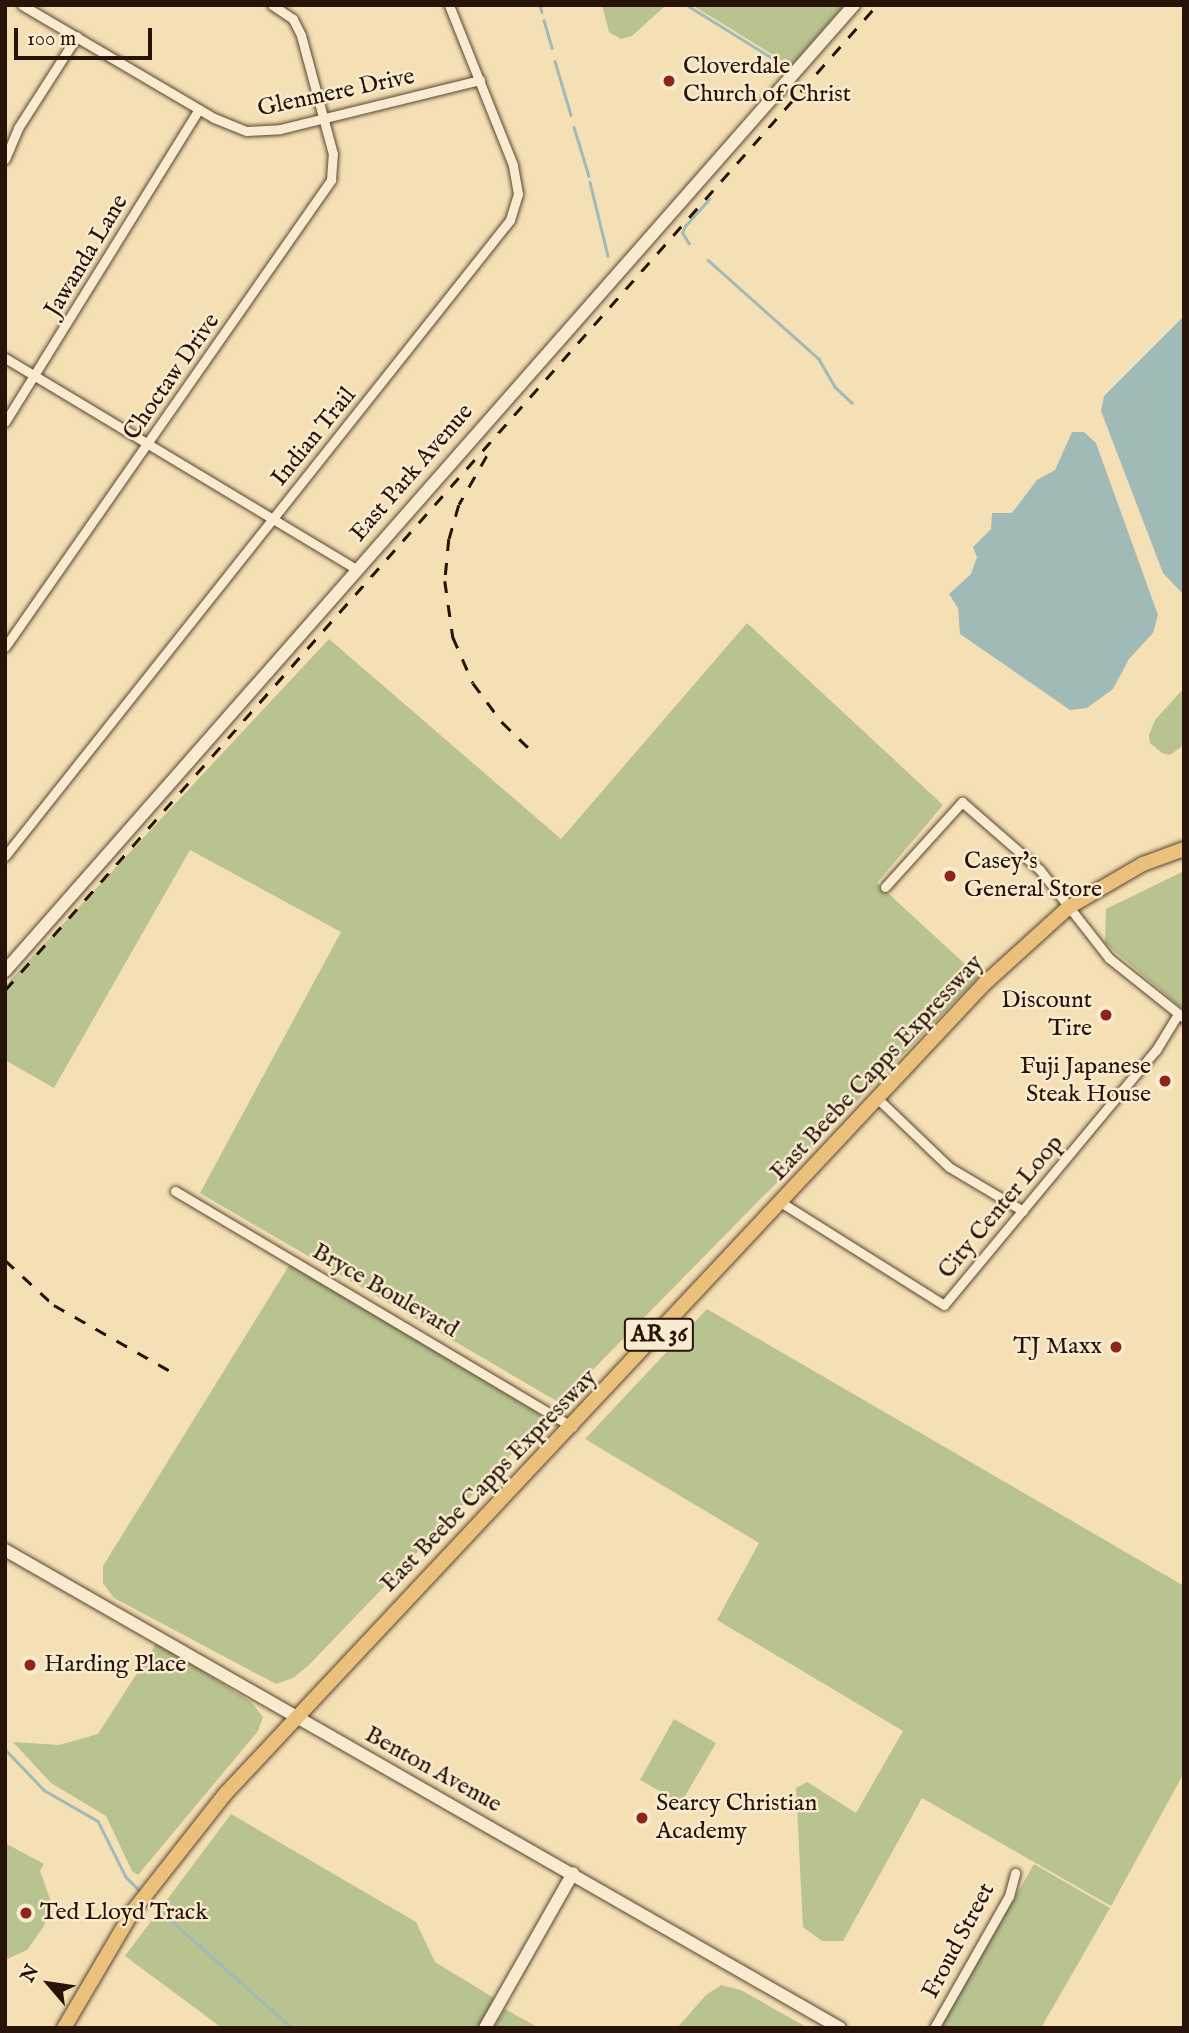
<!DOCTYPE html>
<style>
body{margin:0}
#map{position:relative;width:1189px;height:2033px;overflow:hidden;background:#f5e0b5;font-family:"IM FELL English",serif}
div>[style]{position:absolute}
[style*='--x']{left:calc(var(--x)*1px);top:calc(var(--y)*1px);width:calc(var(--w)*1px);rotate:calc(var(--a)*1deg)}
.green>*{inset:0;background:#b8c390}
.water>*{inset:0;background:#a0bab8}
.stream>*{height:2.5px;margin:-1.25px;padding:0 1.25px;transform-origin:1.25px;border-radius:1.25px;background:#a0bab8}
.roads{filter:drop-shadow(0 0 2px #5a4632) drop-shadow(0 0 2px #5a4632)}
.street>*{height:9px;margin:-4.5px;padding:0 4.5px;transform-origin:4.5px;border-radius:4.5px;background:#f8ebcf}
.secondary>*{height:12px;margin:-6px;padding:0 6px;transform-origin:6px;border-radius:6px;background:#f8ebcf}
.primary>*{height:14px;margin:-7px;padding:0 7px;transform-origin:7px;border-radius:7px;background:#eac07a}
.rail>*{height:2.5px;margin-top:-1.25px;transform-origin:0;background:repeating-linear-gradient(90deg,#271307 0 12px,transparent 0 24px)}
.dots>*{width:19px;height:19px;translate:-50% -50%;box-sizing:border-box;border:4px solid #f8ebcf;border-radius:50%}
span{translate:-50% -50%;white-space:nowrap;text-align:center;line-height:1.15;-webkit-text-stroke:5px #f8ebcf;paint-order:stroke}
.shield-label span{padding:2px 5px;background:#f8ebcf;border:2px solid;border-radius:5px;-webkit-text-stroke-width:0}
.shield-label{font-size:23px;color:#271307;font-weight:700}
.poi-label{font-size:24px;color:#271307}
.left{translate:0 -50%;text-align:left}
.right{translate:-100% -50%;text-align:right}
.street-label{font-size:24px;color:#271307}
.frame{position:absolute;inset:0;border:7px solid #271307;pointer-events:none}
.north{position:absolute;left:14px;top:1949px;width:70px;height:70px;-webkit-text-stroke:5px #f8ebcf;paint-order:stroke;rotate:299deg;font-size:19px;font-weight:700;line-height:28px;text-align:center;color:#271307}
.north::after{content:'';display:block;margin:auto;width:24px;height:32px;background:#271307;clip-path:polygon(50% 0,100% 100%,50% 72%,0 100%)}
.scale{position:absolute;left:14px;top:28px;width:138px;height:32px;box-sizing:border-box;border:4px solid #271307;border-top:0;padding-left:9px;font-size:21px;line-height:24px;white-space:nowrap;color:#271307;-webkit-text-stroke:5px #f8ebcf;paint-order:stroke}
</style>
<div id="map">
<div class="green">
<div style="clip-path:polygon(602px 5px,666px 5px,632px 36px,621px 39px,609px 32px)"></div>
<div style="clip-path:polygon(692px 5px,844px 5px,791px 66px)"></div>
<div style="clip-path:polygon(747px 623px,943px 805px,877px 883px,979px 977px,560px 1403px,200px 1193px,341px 932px,190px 850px,54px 1088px,5px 1060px,5px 986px,329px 639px,561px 839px)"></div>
<div style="clip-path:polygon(1184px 688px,1184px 745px,1170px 755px,1162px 753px,1150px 743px,1149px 735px,1155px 720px)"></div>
<div style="clip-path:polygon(1184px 871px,1184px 1010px,1105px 943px,1106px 909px)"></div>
<div style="clip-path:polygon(290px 1264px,546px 1418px,308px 1666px,293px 1678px,276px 1684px,114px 1598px,103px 1583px,103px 1566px)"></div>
<div style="clip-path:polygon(707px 1309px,1184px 1586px,1184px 1773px,1111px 1906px,922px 1798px,843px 1941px,822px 1941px,803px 1927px,796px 1788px,807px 1782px,856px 1813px,903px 1731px,717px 1620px,759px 1543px,585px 1439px)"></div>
<div style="clip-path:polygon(157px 1642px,251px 1702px,263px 1717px,258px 1731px,138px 1875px,132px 1871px,106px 1816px,51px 1783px,13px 1742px,59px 1745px,98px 1734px)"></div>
<div style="clip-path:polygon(674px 1719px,716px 1743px,681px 1803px,640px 1780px)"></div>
<div style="clip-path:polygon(231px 1814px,416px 1922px,435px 1962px,494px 1998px,478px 2028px,222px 2028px,125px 1956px)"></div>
<div style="clip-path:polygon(5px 1843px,44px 1864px,40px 1871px,50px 1899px,44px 1926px,27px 1950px,5px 1960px)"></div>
<div style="clip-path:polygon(1034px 1864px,1110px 1908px,1041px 2028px,940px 2028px)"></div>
<div style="clip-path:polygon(721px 1985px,741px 1990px,808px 2028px,677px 2028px,706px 1995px)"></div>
<div style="clip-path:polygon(505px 2009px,539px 2028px,494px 2028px)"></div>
</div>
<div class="water">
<div style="clip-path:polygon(1184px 316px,1184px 594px,1183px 594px,1163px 573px,1101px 411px,1104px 396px)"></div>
<div style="clip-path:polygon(1072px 432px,1084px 432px,1096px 443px,1158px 615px,1153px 633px,1129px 659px,1113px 689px,1087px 708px,1070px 710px,960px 634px,958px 608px,949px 594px,971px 574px,977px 557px,973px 547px,991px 529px,992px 513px,1012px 513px,1037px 480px,1055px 470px)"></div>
</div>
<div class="stream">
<div style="--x:540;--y:5;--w:7;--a:74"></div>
<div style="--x:687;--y:5;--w:115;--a:31.9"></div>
<div style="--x:544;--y:20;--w:29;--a:74"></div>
<div style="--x:555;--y:61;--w:56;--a:73.5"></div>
<div style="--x:802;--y:99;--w:14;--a:-65"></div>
<div style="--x:574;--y:127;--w:51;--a:73"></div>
<div style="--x:590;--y:182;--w:76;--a:76.3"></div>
<div style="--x:689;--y:244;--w:13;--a:-122"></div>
<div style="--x:682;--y:233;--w:8;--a:-67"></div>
<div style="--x:685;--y:226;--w:36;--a:-48"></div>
<div style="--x:708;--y:260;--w:149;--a:41.7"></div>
<div style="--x:819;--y:359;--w:32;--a:60"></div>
<div style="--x:835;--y:387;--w:23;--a:43"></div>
<div style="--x:5;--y:1749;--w:57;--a:46.4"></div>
<div style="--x:44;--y:1790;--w:62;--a:29.9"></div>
<div style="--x:98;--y:1821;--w:63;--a:63.4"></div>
<div style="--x:126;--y:1877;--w:21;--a:45"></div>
<div style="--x:148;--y:1900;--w:193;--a:41.6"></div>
</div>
<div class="roads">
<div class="street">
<div style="--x:22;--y:5;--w:223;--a:30.5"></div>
<div style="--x:214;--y:118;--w:35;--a:22"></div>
<div style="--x:247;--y:131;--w:33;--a:-3"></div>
<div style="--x:280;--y:129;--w:206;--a:-13.8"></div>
<div style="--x:5;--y:159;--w:34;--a:-67"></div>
<div style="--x:18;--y:128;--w:109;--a:-57.3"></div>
<div style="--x:5;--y:358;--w:410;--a:31"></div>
<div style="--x:5;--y:422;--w:368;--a:-58.2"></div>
<div style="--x:5;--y:647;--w:570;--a:-55.08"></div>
<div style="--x:331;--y:180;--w:26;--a:-86"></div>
<div style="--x:333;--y:154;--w:123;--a:-105.1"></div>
<div style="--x:301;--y:35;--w:18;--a:-117"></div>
<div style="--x:293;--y:19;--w:25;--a:-146"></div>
<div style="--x:5;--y:856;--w:812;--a:-51.55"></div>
<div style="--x:510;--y:220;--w:27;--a:-73"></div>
<div style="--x:518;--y:194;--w:29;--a:-100"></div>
<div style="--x:513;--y:165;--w:172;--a:-111.8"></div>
<div style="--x:885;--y:887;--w:115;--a:-47.8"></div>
<div style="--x:962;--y:802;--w:103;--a:41.1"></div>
<div style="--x:1040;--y:870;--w:112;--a:51.9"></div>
<div style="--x:1109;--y:958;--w:96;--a:38.7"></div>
<div style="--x:878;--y:1099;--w:98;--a:43.8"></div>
<div style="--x:949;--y:1167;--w:86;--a:30.7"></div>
<div style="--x:175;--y:1191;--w:462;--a:30.7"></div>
<div style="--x:782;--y:1203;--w:191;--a:32.2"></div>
<div style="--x:944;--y:1305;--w:332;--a:-50.3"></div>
<div style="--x:1156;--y:1050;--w:42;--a:-58.6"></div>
<div style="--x:934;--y:2028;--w:152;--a:-60.4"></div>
<div style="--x:1009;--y:1896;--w:24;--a:-75"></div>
</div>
<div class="secondary">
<div style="--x:5;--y:971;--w:1286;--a:-48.69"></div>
<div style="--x:5;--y:1550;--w:962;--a:29.79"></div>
<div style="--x:485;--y:2028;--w:178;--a:-60.4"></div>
</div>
<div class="primary">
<div style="--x:64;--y:2028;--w:136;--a:-59.5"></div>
<div style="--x:133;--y:1911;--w:150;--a:-51.8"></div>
<div style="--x:226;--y:1793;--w:1109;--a:-46.86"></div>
<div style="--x:984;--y:984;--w:115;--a:-42.2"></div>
<div style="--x:1069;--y:907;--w:86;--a:-30.2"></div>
<div style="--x:1143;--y:864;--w:44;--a:-20.1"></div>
</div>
</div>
<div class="rail">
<div style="--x:487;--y:456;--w:56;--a:119.7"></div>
<div style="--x:459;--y:505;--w:35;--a:106"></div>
<div style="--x:449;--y:539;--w:42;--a:95.4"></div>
<div style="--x:445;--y:581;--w:57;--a:81.9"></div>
<div style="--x:453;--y:637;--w:50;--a:66.5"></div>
<div style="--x:473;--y:683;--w:49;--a:53.4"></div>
<div style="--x:502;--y:722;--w:47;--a:44.1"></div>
<div style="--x:5;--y:990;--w:1316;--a:-48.48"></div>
<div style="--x:5;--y:1260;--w:67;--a:42.6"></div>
<div style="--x:54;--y:1305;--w:133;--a:29.6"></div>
</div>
<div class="dots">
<div style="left:669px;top:81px;background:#8f2418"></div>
<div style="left:950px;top:876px;background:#8f2418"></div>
<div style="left:1106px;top:1015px;background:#8f2418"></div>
<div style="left:1165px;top:1081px;background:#8f2418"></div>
<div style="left:1116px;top:1347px;background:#8f2418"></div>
<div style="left:30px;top:1665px;background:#8f2418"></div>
<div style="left:642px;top:1818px;background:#8f2418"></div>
<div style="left:26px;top:1913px;background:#8f2418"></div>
</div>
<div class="shield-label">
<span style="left:659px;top:1335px">AR 36</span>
</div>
<div class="poi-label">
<span class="left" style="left:683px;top:81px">Cloverdale<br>Church of Christ</span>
<span class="left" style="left:964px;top:876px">Casey's<br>General Store</span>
<span class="right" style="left:1092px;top:1015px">Discount<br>Tire</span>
<span class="right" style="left:1151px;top:1081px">Fuji Japanese<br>Steak House</span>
<span class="right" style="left:1102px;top:1347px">TJ Maxx</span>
<span class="left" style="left:44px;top:1665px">Harding Place</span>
<span class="left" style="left:656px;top:1818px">Searcy Christian<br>Academy</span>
<span class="left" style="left:40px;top:1913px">Ted Lloyd Track</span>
</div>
<div class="street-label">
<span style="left:336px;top:93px;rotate:-12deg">Glenmere Drive</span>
<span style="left:87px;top:256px;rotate:-59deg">Jawanda Lane</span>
<span style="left:172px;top:377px;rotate:-55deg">Choctaw Drive</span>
<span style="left:314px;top:437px;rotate:-51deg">Indian Trail</span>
<span style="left:412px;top:473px;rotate:-49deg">East Park Avenue</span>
<span style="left:877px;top:1068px;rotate:-47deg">East Beebe Capps Expressway</span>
<span style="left:1001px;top:1207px;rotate:-50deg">City Center Loop</span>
<span style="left:385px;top:1291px;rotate:30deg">Bryce Boulevard</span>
<span style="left:489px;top:1481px;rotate:-46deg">East Beebe Capps Expressway</span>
<span style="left:433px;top:1770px;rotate:29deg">Benton Avenue</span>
<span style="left:959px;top:1941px;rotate:-62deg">Froud Street</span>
</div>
<div class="frame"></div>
<div class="north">N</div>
<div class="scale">100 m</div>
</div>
